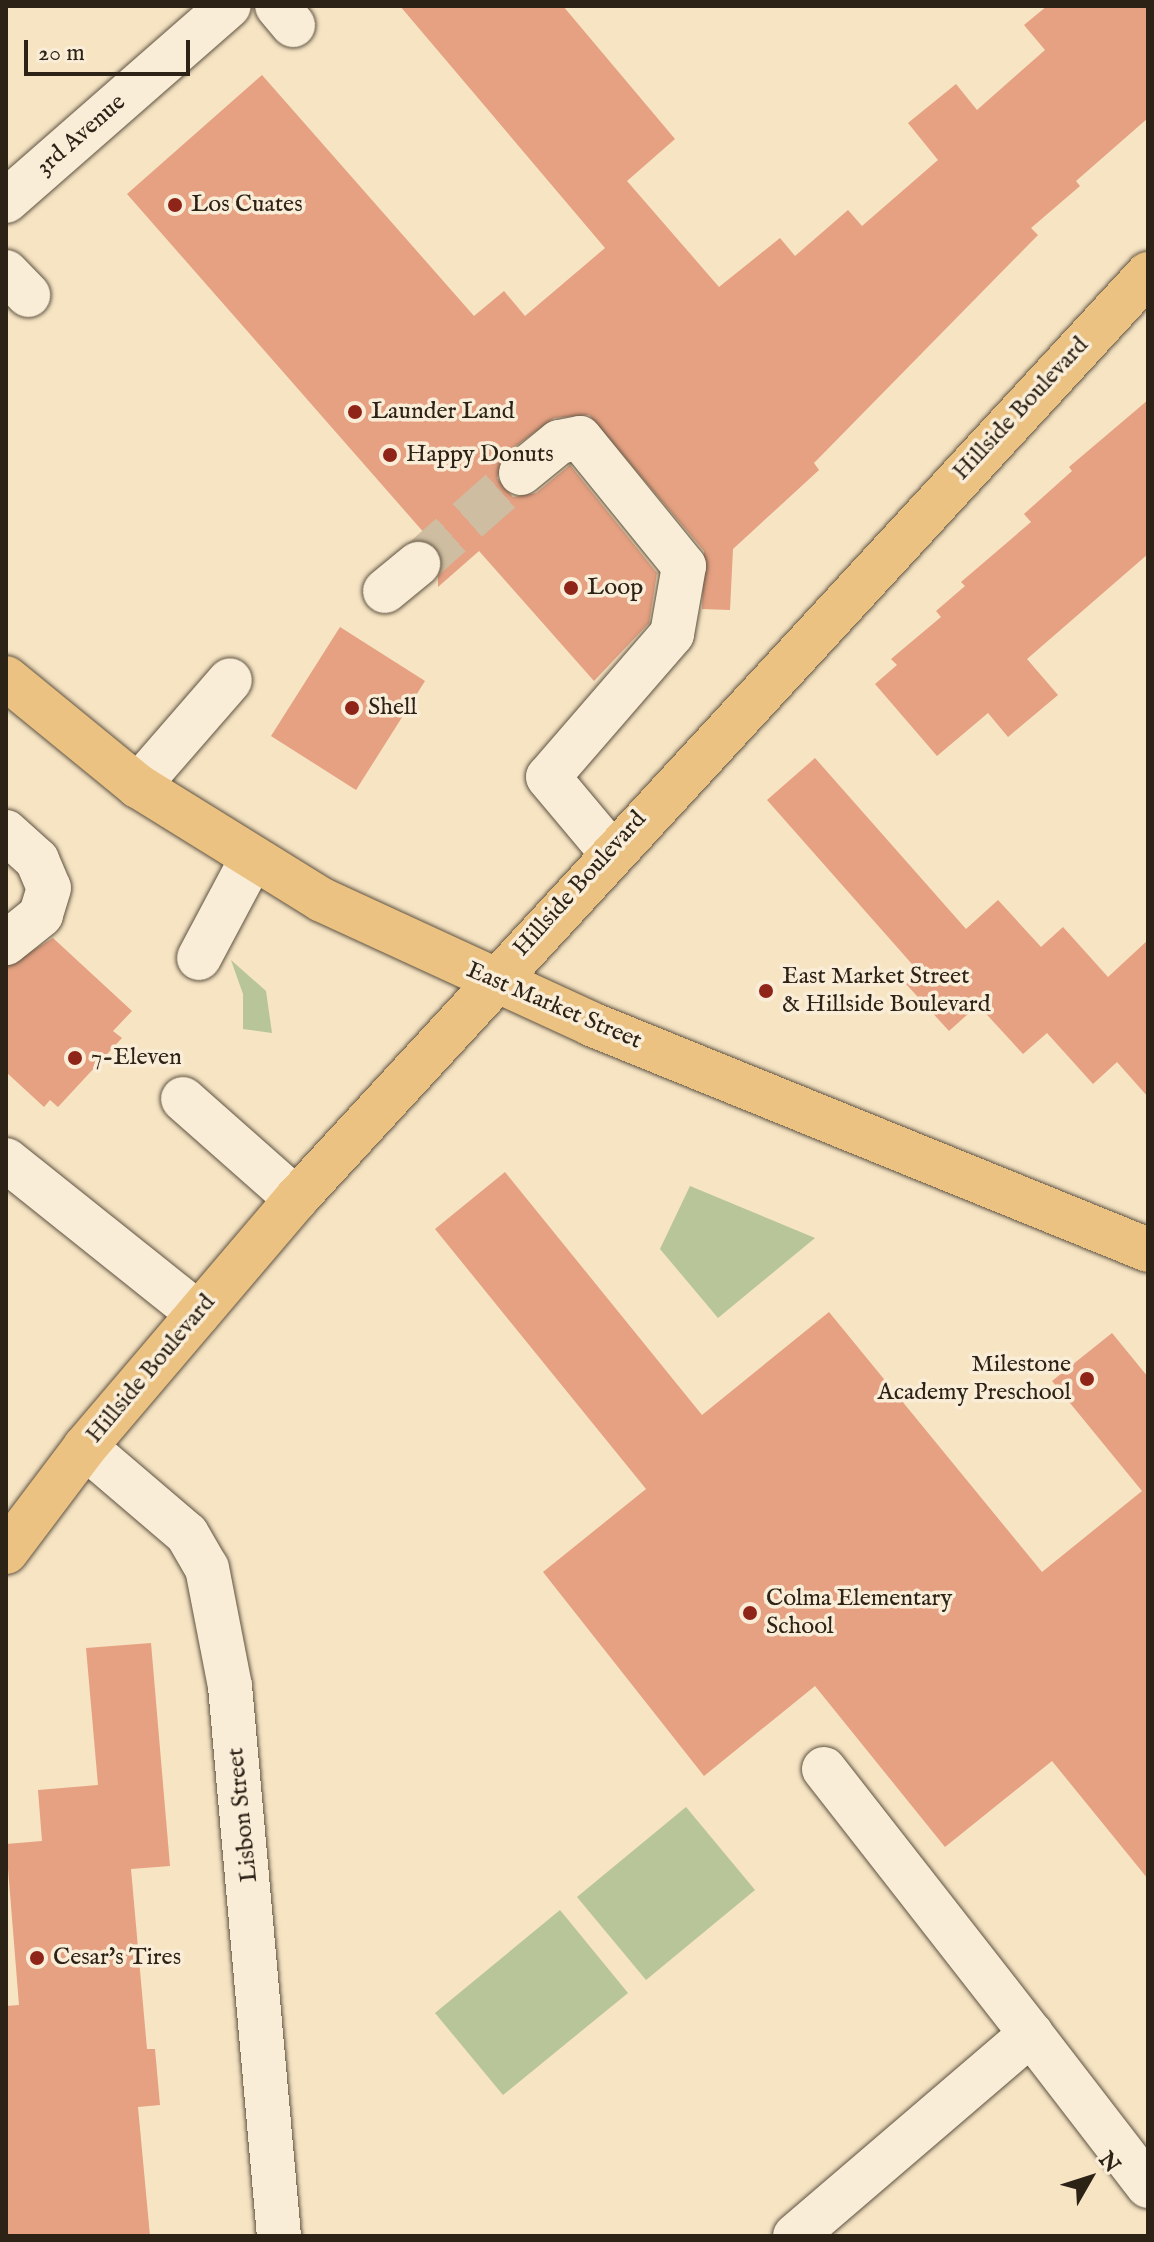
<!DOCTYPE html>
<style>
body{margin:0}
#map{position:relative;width:1154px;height:2242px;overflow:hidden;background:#f6e4c3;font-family:"IM FELL English",serif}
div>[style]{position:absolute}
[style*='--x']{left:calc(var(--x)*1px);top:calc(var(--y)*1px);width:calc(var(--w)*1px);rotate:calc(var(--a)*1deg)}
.green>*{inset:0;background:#b7c598}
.building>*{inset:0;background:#e5a182}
.minor-tunnel>*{height:44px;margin-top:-22px;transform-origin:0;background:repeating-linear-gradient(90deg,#cebda0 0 44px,transparent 0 66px)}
.roads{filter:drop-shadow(0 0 2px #5e5241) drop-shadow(0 0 2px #5e5241)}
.minor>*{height:44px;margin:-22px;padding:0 22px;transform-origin:22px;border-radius:22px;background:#f9edd8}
.major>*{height:44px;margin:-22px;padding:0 22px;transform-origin:22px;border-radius:22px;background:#ebc282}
.dots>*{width:22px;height:22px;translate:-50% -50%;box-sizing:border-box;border:4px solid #f9edd8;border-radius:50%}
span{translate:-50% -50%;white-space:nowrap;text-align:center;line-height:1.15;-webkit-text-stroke:7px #f9edd8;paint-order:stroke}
.street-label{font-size:24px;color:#2c2216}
.poi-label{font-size:24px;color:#2c2216}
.left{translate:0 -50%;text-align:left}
.right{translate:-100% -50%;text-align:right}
.frame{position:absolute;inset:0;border:8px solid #2c2216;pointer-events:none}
.north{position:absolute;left:1050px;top:2138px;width:80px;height:80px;-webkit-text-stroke:6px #f9edd8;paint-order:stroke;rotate:51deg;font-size:22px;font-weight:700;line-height:32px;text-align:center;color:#2c2216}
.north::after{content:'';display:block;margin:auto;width:28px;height:36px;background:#2c2216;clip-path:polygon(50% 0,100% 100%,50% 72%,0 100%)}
.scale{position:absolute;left:24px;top:40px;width:166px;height:36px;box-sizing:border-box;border:4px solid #2c2216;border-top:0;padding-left:10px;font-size:24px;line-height:28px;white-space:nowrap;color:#2c2216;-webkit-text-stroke:6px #f9edd8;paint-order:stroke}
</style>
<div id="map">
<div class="green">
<div style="clip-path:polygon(231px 960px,266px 991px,272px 1033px,243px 1029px,243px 994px)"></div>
<div style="clip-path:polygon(690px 1186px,815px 1238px,718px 1318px,660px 1249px)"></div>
<div style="clip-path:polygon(686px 1807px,755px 1890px,646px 1980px,577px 1897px)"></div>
<div style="clip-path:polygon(560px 1910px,628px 1993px,503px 2095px,435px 2013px)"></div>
</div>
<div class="building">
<div style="clip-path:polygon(400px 6px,563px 6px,675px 139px,627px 181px,719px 287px,780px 238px,795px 256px,848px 210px,862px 226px,938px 160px,908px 123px,956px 84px,977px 110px,1045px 50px,1024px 25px,1047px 6px,1148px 6px,1148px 118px,1076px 181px,1080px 186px,1031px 228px,1038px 235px,814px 463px,819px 470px,733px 549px,730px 610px,702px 609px,704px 551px,589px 415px,554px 418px,505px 454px,497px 478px,513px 497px,536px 493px,570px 465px,657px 573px,649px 623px,594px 681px,479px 551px,438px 587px,438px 549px,421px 540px,426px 535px,127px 194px,262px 75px,474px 316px,504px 291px,525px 316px,605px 248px)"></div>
<div style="clip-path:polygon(1148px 400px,1148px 554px,1027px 659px,1058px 695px,1008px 737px,988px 713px,937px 756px,875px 684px,897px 665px,891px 659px,941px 617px,936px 611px,965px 586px,961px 582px,1031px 522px,1024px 514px,1072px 471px,1069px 467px)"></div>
<div style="clip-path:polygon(340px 627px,425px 681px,356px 790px,271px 736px)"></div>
<div style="clip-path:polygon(815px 758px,966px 929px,998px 900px,1041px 947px,1063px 927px,1108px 977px,1148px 940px,1148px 1097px,1117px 1062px,1093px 1084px,1047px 1033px,1023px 1054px,978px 1005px,949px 1031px,906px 984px,919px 972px,767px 800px)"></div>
<div style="clip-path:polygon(53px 938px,132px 1011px,113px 1031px,122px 1038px,58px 1107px,50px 1100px,44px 1107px,6px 1072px,6px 967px)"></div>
<div style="clip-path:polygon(505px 1172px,702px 1415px,829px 1312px,1042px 1572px,1142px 1491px,1052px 1381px,1112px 1333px,1148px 1377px,1148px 1879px,1052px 1761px,945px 1847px,815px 1686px,704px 1776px,543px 1572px,646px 1489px,435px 1229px)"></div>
<div style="clip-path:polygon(151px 1643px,170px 1866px,131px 1869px,147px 2049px,155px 2049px,160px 2105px,138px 2107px,150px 2236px,6px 2236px,6px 2006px,19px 2005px,6px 1844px,42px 1841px,38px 1790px,98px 1785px,86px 1648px)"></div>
</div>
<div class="minor-tunnel">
<div style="--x:418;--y:564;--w:137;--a:-41.5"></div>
</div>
<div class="roads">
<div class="minor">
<div style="--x:277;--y:6;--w:25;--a:50"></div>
<div style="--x:6;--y:201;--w:296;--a:-41.2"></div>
<div style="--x:6;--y:272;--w:32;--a:46"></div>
<div style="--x:521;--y:473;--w:49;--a:-39.2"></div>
<div style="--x:559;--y:442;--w:21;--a:-11"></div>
<div style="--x:580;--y:438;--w:165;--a:50.9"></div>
<div style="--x:684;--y:566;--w:69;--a:100"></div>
<div style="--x:672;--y:634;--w:189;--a:130.9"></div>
<div style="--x:548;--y:777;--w:97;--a:50"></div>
<div style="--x:385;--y:591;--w:43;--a:-39.3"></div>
<div style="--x:138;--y:786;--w:140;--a:-49"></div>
<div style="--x:6;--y:832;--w:42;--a:42.1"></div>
<div style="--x:37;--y:860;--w:30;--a:67"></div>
<div style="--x:49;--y:888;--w:28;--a:107"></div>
<div style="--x:41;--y:915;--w:45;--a:141.3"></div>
<div style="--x:199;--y:958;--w:111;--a:-62"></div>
<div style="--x:183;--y:1099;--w:151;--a:41.5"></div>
<div style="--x:6;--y:1160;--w:246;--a:38.6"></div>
<div style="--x:85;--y:1447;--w:134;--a:40.5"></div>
<div style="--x:187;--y:1534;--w:39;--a:60"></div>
<div style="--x:207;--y:1568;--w:120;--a:79"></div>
<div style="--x:230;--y:1686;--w:552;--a:84.91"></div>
<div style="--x:824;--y:1769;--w:336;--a:52"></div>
<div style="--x:795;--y:2236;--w:311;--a:-40.6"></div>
<div style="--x:1031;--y:2034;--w:192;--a:52.4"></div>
</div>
<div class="major">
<div style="--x:6;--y:678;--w:171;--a:39.3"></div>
<div style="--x:138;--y:786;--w:216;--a:31.8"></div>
<div style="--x:322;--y:900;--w:296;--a:24.7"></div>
<div style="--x:591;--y:1024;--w:601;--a:22.08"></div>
<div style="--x:6;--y:1552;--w:131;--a:-53"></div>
<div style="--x:85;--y:1447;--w:326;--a:-49.6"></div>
<div style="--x:296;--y:1199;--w:1258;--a:-47.35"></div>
</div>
</div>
<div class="dots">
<div style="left:175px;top:205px;background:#8f2418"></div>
<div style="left:355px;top:412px;background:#8f2418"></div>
<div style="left:390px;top:455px;background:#8f2418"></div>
<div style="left:571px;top:588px;background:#8f2418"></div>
<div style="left:352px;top:708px;background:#8f2418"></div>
<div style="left:766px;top:991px;background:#8f2418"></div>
<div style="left:75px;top:1058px;background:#8f2418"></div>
<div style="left:1087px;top:1379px;background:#8f2418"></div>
<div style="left:750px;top:1613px;background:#8f2418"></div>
<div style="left:37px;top:1958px;background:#8f2418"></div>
</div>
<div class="street-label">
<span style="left:81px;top:135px;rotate:-41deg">3rd Avenue</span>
<span style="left:1021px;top:409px;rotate:-47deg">Hillside Boulevard</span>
<span style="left:580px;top:884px;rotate:-48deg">Hillside Boulevard</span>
<span style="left:554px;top:1006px;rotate:23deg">East Market Street</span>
<span style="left:151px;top:1369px;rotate:-50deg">Hillside Boulevard</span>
<span style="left:243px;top:1815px;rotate:-96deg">Lisbon Street</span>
</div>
<div class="poi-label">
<span class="left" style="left:191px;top:205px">Los Cuates</span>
<span class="left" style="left:371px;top:412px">Launder Land</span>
<span class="left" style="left:406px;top:455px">Happy Donuts</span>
<span class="left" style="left:587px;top:588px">Loop</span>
<span class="left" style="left:368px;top:708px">Shell</span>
<span class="left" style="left:782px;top:991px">East Market Street<br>&amp; Hillside Boulevard</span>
<span class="left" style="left:91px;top:1058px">7-Eleven</span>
<span class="right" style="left:1071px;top:1379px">Milestone<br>Academy Preschool</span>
<span class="left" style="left:766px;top:1613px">Colma Elementary<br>School</span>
<span class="left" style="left:53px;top:1958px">Cesar's Tires</span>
</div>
<div class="frame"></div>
<div class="north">N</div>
<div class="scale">20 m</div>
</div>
